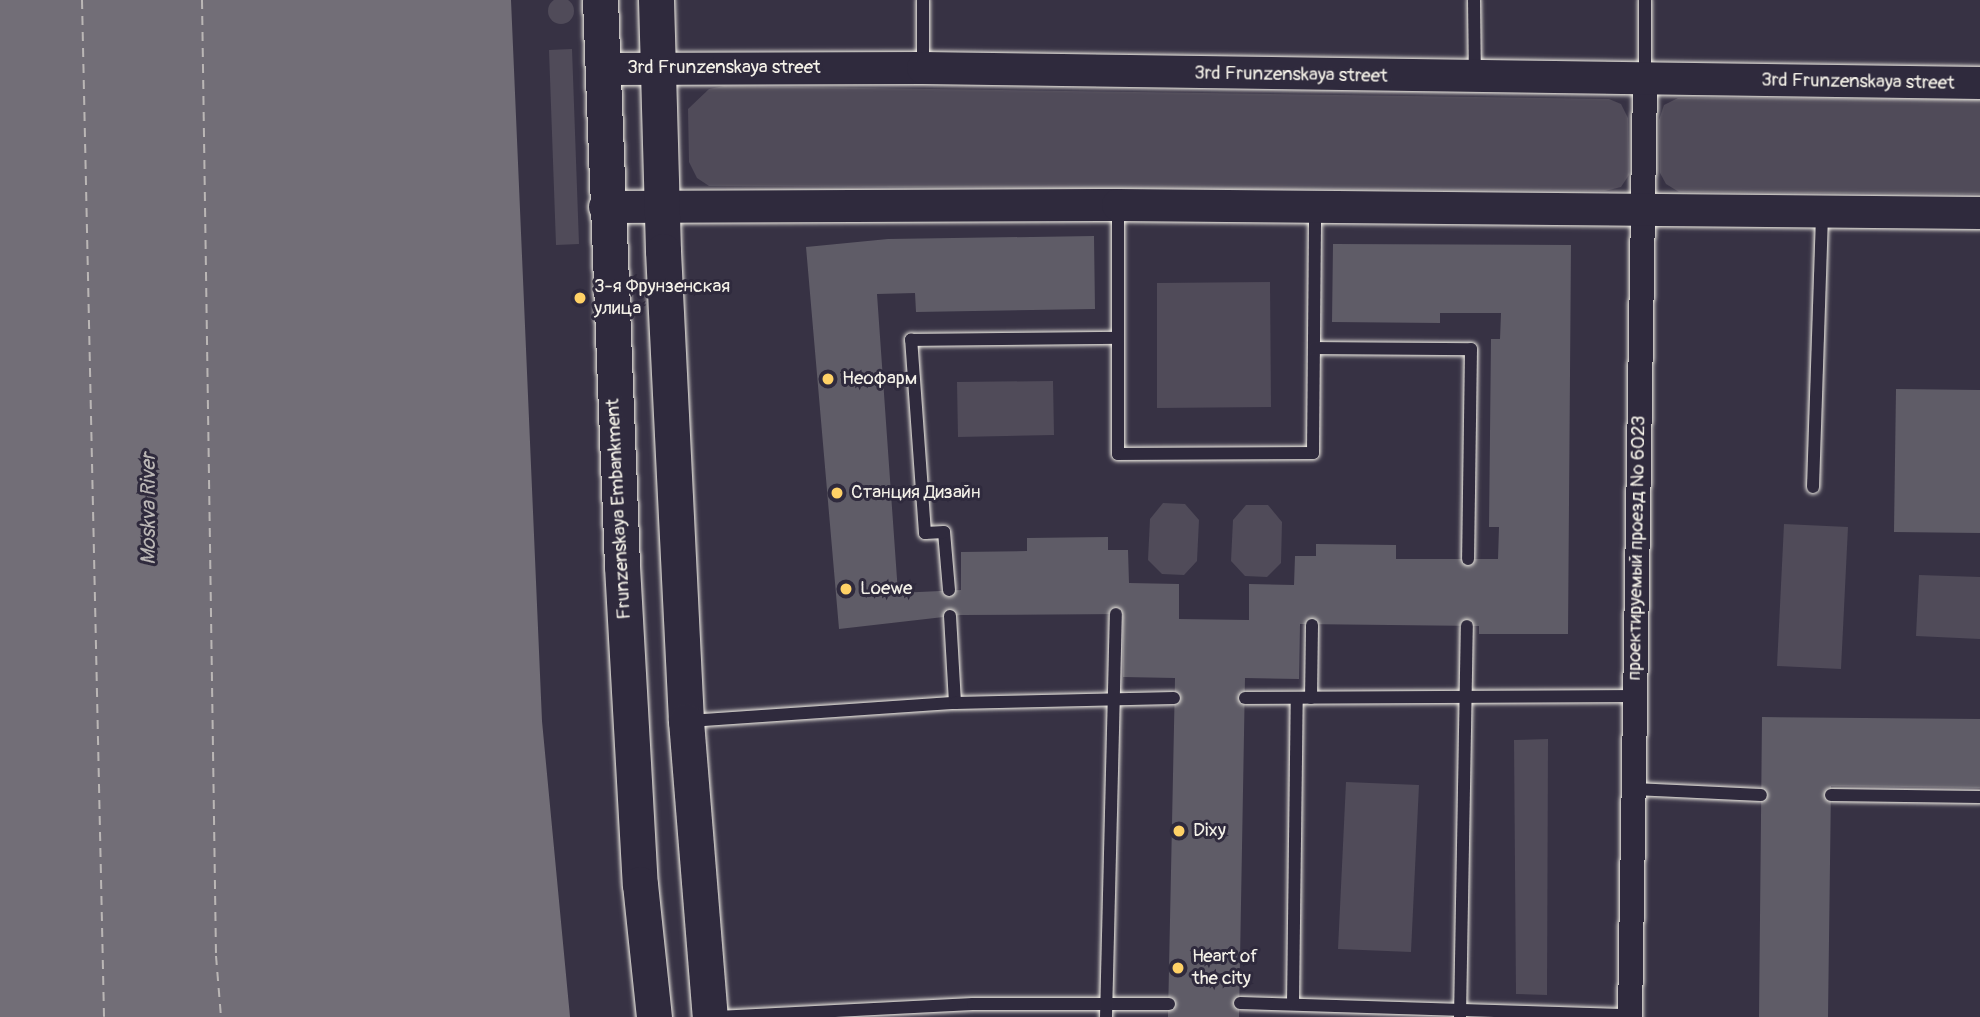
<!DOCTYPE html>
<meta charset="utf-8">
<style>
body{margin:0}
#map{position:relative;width:1980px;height:1017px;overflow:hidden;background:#373244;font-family:Pangolin,sans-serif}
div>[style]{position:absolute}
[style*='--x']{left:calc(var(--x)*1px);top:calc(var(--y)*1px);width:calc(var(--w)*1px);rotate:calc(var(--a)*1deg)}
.green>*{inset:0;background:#504b59}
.round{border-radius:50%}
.water>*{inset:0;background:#726e77}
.ferry>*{height:2px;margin-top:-1px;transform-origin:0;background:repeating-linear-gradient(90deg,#bab6b5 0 9px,transparent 0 16px)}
.building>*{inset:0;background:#5f5c67}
.roads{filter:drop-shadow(0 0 2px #f4f1e8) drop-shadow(0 0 2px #f4f1e8)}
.service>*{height:12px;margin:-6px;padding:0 6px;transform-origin:6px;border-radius:6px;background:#2f2a3d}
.minor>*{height:24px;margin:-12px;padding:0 12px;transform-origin:12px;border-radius:12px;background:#2f2a3d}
.tertiary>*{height:32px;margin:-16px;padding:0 16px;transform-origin:16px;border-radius:16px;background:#2f2a3d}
.secondary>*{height:35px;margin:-17.5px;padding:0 17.5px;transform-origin:17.5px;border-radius:17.5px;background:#2f2a3d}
.dots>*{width:19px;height:19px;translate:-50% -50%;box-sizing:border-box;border:4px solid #2f2a3d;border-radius:50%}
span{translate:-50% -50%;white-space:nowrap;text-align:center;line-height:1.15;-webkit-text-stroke:6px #2f2a3d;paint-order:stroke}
.street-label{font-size:19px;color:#f4f1e8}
.poi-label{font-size:19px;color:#f4f1e8}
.left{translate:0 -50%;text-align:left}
.water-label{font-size:21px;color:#bab6b5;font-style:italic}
</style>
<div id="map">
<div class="green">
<div class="round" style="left:548px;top:-2px;width:26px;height:26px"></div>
<div style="clip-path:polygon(572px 49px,579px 244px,556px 245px,549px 50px)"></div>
<div style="clip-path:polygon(724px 86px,1609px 99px,1621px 104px,1628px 118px,1629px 175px,1621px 187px,1605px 191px,709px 186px,697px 178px,689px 162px,688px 109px,709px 89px)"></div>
<div style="clip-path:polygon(1678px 98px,1980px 99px,1980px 194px,1679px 192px,1666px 184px,1660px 173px,1659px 120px,1664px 105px)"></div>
<div style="clip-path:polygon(1270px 282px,1271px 407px,1157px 408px,1157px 283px)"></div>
<div style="clip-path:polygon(1053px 381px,1054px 435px,958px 437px,957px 382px)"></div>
<div style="clip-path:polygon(1163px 503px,1185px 504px,1199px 520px,1197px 561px,1184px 575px,1162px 574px,1148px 560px,1150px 519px)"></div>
<div style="clip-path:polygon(1246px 505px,1268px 505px,1282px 522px,1281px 563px,1267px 577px,1245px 576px,1231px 561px,1233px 520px)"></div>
<div style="clip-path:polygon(1784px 524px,1848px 527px,1841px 669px,1777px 666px)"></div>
<div style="clip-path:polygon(1919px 575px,1980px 577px,1980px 639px,1916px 636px)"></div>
<div style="clip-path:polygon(1548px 739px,1547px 995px,1516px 994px,1514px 740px)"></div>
<div style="clip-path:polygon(1346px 782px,1419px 785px,1411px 952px,1338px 949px)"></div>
</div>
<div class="water">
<div style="clip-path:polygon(0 0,511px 0,542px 721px,570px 1017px,0 1017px)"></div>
</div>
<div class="ferry">
<div style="--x:82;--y:0;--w:1017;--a:88.76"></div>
<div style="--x:202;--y:0;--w:956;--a:89.16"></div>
<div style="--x:216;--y:956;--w:61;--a:85.3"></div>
</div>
<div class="building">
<div style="clip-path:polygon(1094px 236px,1095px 309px,916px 312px,915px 293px,877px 294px,898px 593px,961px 590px,961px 552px,1027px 551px,1027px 538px,1108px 537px,1108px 550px,1128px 550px,1129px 583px,1179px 584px,1179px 619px,1249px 620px,1249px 584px,1294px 585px,1295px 556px,1316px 556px,1316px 544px,1396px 545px,1396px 559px,1498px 559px,1499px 527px,1489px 527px,1491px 339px,1500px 339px,1501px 313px,1440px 313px,1440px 323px,1332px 322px,1333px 244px,1571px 245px,1568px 634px,1479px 634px,1479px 626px,1300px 624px,1299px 679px,1245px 678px,1239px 1017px,1168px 1017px,1175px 678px,1123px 677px,1123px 614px,961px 615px,839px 629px,806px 247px,888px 239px)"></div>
<div style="clip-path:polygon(1896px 389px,1980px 390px,1980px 533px,1894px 532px)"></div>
<div style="clip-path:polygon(1762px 717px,1980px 719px,1980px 788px,1831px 786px,1828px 1017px,1759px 1017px)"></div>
</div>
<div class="roads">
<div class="service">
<div style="--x:923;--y:0;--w:66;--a:90"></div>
<div style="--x:1474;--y:0;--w:77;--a:89.3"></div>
<div style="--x:1645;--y:80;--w:80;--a:-90"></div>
<div style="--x:1118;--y:206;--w:248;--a:90"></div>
<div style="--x:1118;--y:454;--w:195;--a:-0.3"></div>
<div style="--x:1313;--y:453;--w:246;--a:-89.5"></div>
<div style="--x:1314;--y:348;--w:157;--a:0.4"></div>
<div style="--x:1471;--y:349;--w:210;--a:90.8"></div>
<div style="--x:1813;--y:487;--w:276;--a:-88.1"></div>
<div style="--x:949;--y:590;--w:58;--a:-94.9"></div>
<div style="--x:944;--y:532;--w:19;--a:177"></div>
<div style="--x:925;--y:533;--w:194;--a:-94.1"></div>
<div style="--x:911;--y:340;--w:207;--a:-0.6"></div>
<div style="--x:950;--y:616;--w:87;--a:86.7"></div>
<div style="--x:1245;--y:698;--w:389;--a:-0.3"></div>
<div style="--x:1311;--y:698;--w:73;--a:-89.2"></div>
<div style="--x:689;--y:721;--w:267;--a:-3.9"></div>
<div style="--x:955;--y:703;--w:219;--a:-1.3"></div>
<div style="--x:1634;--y:789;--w:127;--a:2.7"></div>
<div style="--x:1831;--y:795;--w:149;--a:0.8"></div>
<div style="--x:1240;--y:1003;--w:390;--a:1.8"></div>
<div style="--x:1293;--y:1004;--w:306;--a:-89.3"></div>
<div style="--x:717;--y:1017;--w:256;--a:-2.9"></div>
<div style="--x:973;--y:1004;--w:196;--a:0"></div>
<div style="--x:1106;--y:1017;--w:403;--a:-88.6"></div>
<div style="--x:1460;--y:1017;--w:391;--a:-89"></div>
</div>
<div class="minor">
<div style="--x:1630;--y:1017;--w:937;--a:-89.08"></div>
</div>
<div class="tertiary">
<div style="--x:602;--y:69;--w:321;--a:-0.2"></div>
<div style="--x:923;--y:68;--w:1057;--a:0.81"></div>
<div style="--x:605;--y:207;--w:513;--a:-0.22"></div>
<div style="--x:1118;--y:205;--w:862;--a:0.53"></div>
</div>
<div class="secondary">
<div style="--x:600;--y:0;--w:566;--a:87.77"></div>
<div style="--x:622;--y:566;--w:319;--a:86.8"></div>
<div style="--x:640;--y:884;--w:134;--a:84"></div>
<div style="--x:656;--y:0;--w:251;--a:88.4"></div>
<div style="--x:663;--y:251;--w:471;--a:87.2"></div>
<div style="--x:686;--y:721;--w:297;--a:85.4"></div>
</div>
</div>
<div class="dots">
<div style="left:580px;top:298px;background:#ffd166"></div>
<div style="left:828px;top:379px;background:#ffd166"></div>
<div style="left:837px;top:493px;background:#ffd166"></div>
<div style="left:846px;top:589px;background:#ffd166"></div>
<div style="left:1179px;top:831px;background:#ffd166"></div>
<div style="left:1178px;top:968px;background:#ffd166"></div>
</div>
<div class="street-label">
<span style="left:724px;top:68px">3rd Frunzenskaya street</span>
<span style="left:1291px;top:75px;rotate:1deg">3rd Frunzenskaya street</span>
<span style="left:1858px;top:82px;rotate:1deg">3rd Frunzenskaya street</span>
<span style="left:619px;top:509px;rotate:-93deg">Frunzenskaya Embankment</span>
<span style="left:1637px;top:548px;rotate:-89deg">проектируемый проезд № 6023</span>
</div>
<div class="poi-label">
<span class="left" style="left:594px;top:298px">3-я Фрунзенская<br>улица</span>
<span class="left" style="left:842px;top:379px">Неофарм</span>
<span class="left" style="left:851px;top:493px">Станция Дизайн</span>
<span class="left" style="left:860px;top:589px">Loewe</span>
<span class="left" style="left:1193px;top:831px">Dixy</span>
<span class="left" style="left:1192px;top:968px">Heart of<br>the city</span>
</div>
<div class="water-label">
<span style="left:149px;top:509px;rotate:-90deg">Moskva River</span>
</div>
</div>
